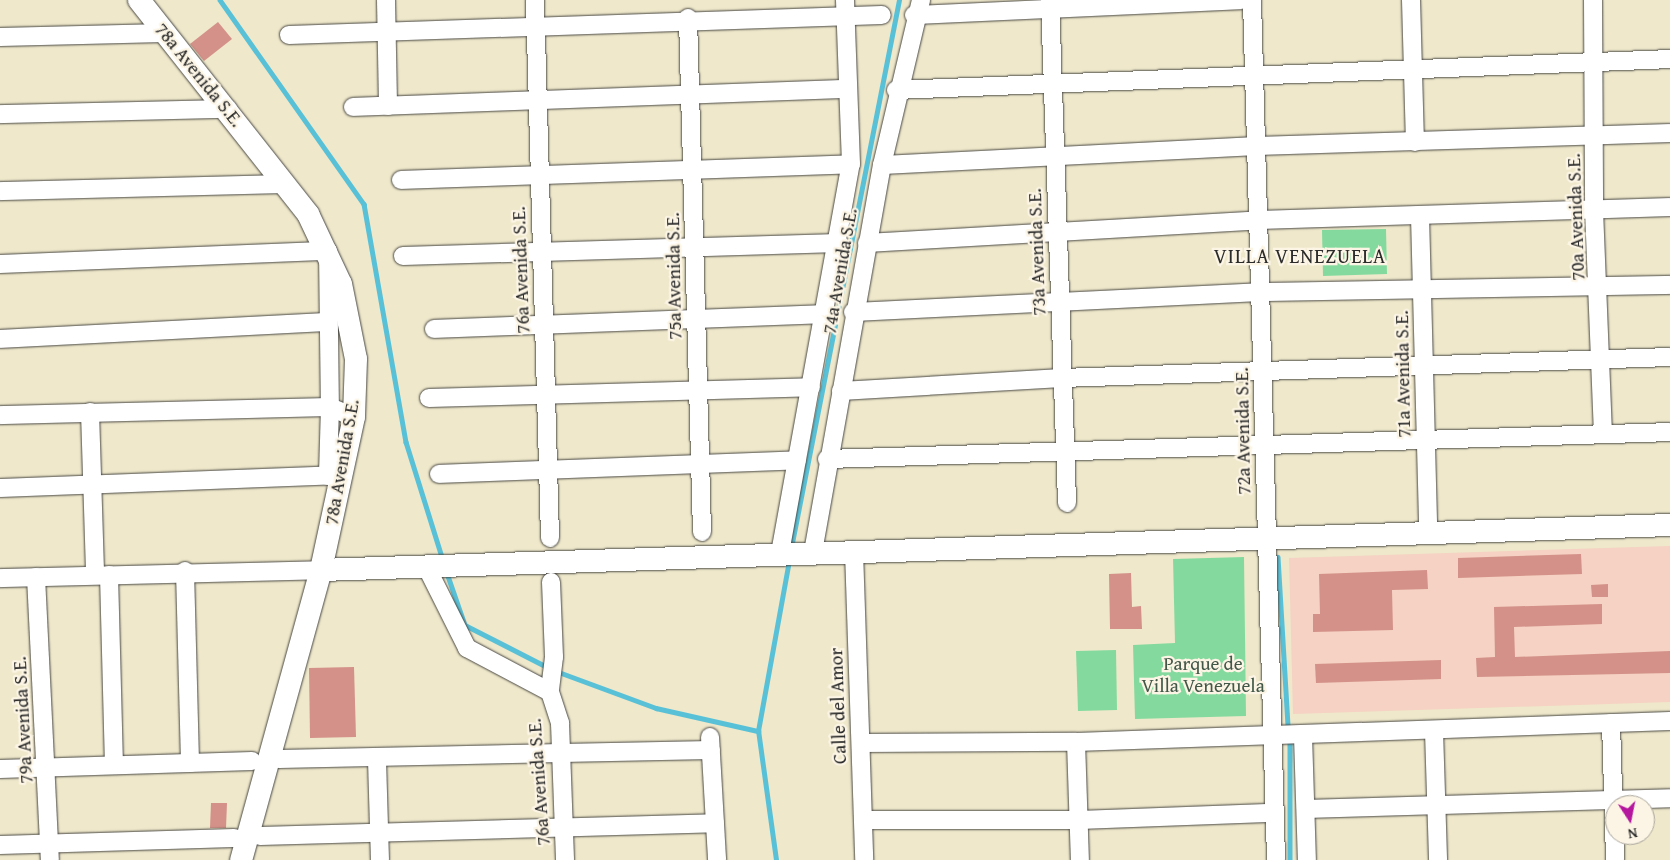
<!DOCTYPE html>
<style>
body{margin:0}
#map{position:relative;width:1670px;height:860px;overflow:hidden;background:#efe8cb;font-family:"Gentium Book Plus",serif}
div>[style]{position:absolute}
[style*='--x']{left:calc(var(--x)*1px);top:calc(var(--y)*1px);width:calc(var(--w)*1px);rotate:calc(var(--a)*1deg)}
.built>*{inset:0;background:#f5d2c3}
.green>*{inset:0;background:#84da9e}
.stream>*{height:4.5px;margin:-2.25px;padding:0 2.25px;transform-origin:2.25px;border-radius:2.25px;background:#59c1d7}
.building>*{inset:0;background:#d39189}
.roads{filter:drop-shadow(0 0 1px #484743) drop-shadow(0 0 1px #484743)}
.minor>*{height:18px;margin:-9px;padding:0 9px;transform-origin:9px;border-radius:9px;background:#fff}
.tertiary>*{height:22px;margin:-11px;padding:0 11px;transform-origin:11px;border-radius:11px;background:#fff}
span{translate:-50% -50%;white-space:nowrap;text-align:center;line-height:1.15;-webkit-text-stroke:4.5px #fcf5e5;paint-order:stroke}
.street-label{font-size:19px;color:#2b2b2b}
.park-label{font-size:19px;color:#415748}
.neighbourhood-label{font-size:20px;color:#2b2b2b;letter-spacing:1px}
.north{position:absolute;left:1605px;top:795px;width:50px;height:50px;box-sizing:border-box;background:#fcf5e5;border:1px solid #a8a49b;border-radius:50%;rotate:169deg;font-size:14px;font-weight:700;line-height:20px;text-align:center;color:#2b2b2b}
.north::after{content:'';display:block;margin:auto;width:18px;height:22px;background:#b5179e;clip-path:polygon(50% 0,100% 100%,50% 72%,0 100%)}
</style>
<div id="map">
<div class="built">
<div style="clip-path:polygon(1670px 546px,1670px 702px,1293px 714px,1289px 558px)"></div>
</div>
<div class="green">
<div style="clip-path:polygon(1386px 229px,1387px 274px,1323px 276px,1322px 230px)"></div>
<div style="clip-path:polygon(1244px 557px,1246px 716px,1135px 719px,1133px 645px,1175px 643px,1173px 559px)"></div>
<div style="clip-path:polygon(1116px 650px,1117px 710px,1078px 711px,1076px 651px)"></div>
</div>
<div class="stream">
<div style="--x:220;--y:0;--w:250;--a:54.8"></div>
<div style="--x:364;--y:204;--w:242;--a:80"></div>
<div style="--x:406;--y:442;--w:124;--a:72.6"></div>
<div style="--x:791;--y:548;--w:559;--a:-78.85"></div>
<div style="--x:1278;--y:557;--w:169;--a:86.6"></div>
<div style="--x:447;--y:573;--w:55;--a:70.9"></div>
<div style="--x:465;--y:625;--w:94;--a:27.1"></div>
<div style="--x:556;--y:671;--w:107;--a:20.3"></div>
<div style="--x:656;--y:708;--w:105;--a:12.7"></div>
<div style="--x:1290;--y:743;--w:117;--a:90"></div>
<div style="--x:776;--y:860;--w:130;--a:-97.9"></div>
<div style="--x:758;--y:731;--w:173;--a:-79.7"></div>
</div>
<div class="building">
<div style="clip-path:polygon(218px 22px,232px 39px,204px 61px,190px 44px)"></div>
<div style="clip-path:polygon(1581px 554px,1582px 574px,1458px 578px,1458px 558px)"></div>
<div style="clip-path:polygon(1427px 570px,1428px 589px,1392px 590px,1393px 630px,1313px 632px,1313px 614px,1320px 614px,1319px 574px)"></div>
<div style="clip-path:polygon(1131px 573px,1132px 607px,1141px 606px,1142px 629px,1110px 629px,1109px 574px)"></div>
<div style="clip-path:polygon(1608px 584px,1608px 597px,1592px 597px,1591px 585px)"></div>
<div style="clip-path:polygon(1602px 604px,1602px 624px,1514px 627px,1515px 657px,1670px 651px,1670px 673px,1477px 677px,1476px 658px,1495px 657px,1494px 607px)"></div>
<div style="clip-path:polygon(1441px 660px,1441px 679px,1316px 683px,1315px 664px)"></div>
<div style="clip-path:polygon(354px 667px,356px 737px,310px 738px,309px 668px)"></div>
<div style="clip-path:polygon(211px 803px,227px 803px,226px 828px,210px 828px)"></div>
</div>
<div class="roads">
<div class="minor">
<div style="--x:386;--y:0;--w:106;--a:88.9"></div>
<div style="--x:535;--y:0;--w:538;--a:88.4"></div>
<div style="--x:1050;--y:0;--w:503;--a:88.06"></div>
<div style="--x:1252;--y:0;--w:860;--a:88.4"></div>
<div style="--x:1411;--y:0;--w:142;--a:88.4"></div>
<div style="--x:1593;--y:0;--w:210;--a:89.7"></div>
<div style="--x:1594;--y:210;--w:223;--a:87.7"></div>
<div style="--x:914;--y:15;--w:327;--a:-2.6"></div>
<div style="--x:688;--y:18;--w:514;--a:88.44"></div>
<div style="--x:289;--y:35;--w:593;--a:-1.93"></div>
<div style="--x:0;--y:37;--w:164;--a:-1.4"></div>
<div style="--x:896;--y:90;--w:775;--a:-2.29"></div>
<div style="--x:353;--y:107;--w:494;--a:-2.1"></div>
<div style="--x:0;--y:114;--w:228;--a:-1.3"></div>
<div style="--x:882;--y:165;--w:376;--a:-2.9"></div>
<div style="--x:1258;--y:146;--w:412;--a:-1.8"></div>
<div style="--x:401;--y:180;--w:450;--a:-2"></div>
<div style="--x:0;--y:191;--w:285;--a:-1.4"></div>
<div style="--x:1420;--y:216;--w:315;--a:88.5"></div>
<div style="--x:867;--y:243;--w:394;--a:-3.3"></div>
<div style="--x:1260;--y:220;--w:410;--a:-1.8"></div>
<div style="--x:403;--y:256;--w:436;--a:-1.7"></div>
<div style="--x:0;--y:264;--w:328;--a:-2.3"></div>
<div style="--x:328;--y:251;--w:156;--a:89.3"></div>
<div style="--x:330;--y:407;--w:26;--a:23"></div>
<div style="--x:853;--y:312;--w:408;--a:-2.8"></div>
<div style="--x:1261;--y:292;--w:409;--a:-1"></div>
<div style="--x:434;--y:329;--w:391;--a:-2.2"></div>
<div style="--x:0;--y:339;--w:327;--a:-3"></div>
<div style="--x:841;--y:391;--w:221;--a:-3.4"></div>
<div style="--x:1062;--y:378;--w:608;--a:-1.98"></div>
<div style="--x:429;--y:398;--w:382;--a:-1.6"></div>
<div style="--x:90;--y:412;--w:163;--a:88.2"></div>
<div style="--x:0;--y:415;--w:330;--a:-1.4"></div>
<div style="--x:330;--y:407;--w:69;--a:91.7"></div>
<div style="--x:827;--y:459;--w:843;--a:-1.83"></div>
<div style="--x:439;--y:474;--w:358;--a:-2.2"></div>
<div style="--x:0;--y:488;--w:339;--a:-2.2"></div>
<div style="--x:854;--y:551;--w:309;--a:88.1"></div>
<div style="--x:813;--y:552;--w:393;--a:-79.9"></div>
<div style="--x:882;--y:165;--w:170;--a:-76.7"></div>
<div style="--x:780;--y:553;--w:395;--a:-79.7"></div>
<div style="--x:851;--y:164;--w:164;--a:-92.1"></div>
<div style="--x:426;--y:566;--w:92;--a:63.4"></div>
<div style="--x:467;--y:648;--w:94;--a:27.9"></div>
<div style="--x:185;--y:571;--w:192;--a:88.5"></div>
<div style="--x:109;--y:575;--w:190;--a:88.5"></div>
<div style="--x:36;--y:577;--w:283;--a:87.2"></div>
<div style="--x:0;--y:578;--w:321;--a:-1.4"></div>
<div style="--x:551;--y:582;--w:75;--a:87.7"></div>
<div style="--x:554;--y:657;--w:35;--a:97"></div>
<div style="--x:550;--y:692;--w:33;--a:72"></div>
<div style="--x:560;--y:723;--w:137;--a:87.9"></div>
<div style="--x:1611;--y:723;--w:137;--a:88.3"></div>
<div style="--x:1434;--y:731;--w:129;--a:88.2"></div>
<div style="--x:1303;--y:736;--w:124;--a:88.2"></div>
<div style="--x:710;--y:737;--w:123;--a:86.7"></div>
<div style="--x:1076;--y:742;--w:118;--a:88.1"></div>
<div style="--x:861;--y:743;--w:215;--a:-0.3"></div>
<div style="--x:1076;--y:742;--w:594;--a:-2.02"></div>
<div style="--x:279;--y:759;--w:432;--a:-1.2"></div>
<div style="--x:377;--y:760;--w:100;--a:88.3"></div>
<div style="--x:0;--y:769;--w:252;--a:-1.8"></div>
<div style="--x:1306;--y:809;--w:364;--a:-1.7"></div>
<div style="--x:863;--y:820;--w:216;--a:0"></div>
<div style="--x:1079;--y:820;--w:195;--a:-2.1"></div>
<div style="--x:260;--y:836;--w:455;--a:-1.6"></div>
<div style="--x:0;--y:845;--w:234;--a:-1.7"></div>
</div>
<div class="tertiary">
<div style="--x:139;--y:0;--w:273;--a:51.7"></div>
<div style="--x:308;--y:214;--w:77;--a:64.8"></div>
<div style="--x:341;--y:284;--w:76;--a:78.7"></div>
<div style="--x:356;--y:359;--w:58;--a:92"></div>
<div style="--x:354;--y:417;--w:157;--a:102.2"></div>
<div style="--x:321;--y:570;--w:301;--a:105.4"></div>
<div style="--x:321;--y:570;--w:1350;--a:-1.91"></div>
</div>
</div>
<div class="street-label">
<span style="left:199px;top:75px;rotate:51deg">78a Avenida S.E.</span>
<span style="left:1576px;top:217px;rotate:-92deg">70a Avenida S.E.</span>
<span style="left:1037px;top:252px;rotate:-92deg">73a Avenida S.E.</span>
<span style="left:521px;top:270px;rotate:-92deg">76a Avenida S.E.</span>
<span style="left:840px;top:271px;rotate:-80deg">74a Avenida S.E.</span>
<span style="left:674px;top:276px;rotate:-91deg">75a Avenida S.E.</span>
<span style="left:1403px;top:374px;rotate:-91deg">71a Avenida S.E.</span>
<span style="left:1243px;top:431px;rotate:-91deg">72a Avenida S.E.</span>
<span style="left:342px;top:462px;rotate:-80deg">78a Avenida S.E.</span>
<span style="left:838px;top:706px;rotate:-92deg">Calle del Amor</span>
<span style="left:23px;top:720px;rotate:-93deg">79a Avenida S.E.</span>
<span style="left:539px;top:782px;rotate:-94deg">76a Avenida S.E.</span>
</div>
<div class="park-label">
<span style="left:1203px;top:675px">Parque de<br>Villa Venezuela</span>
</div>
<div class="neighbourhood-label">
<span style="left:1300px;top:255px">VILLA VENEZUELA</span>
</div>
<div class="north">N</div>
</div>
